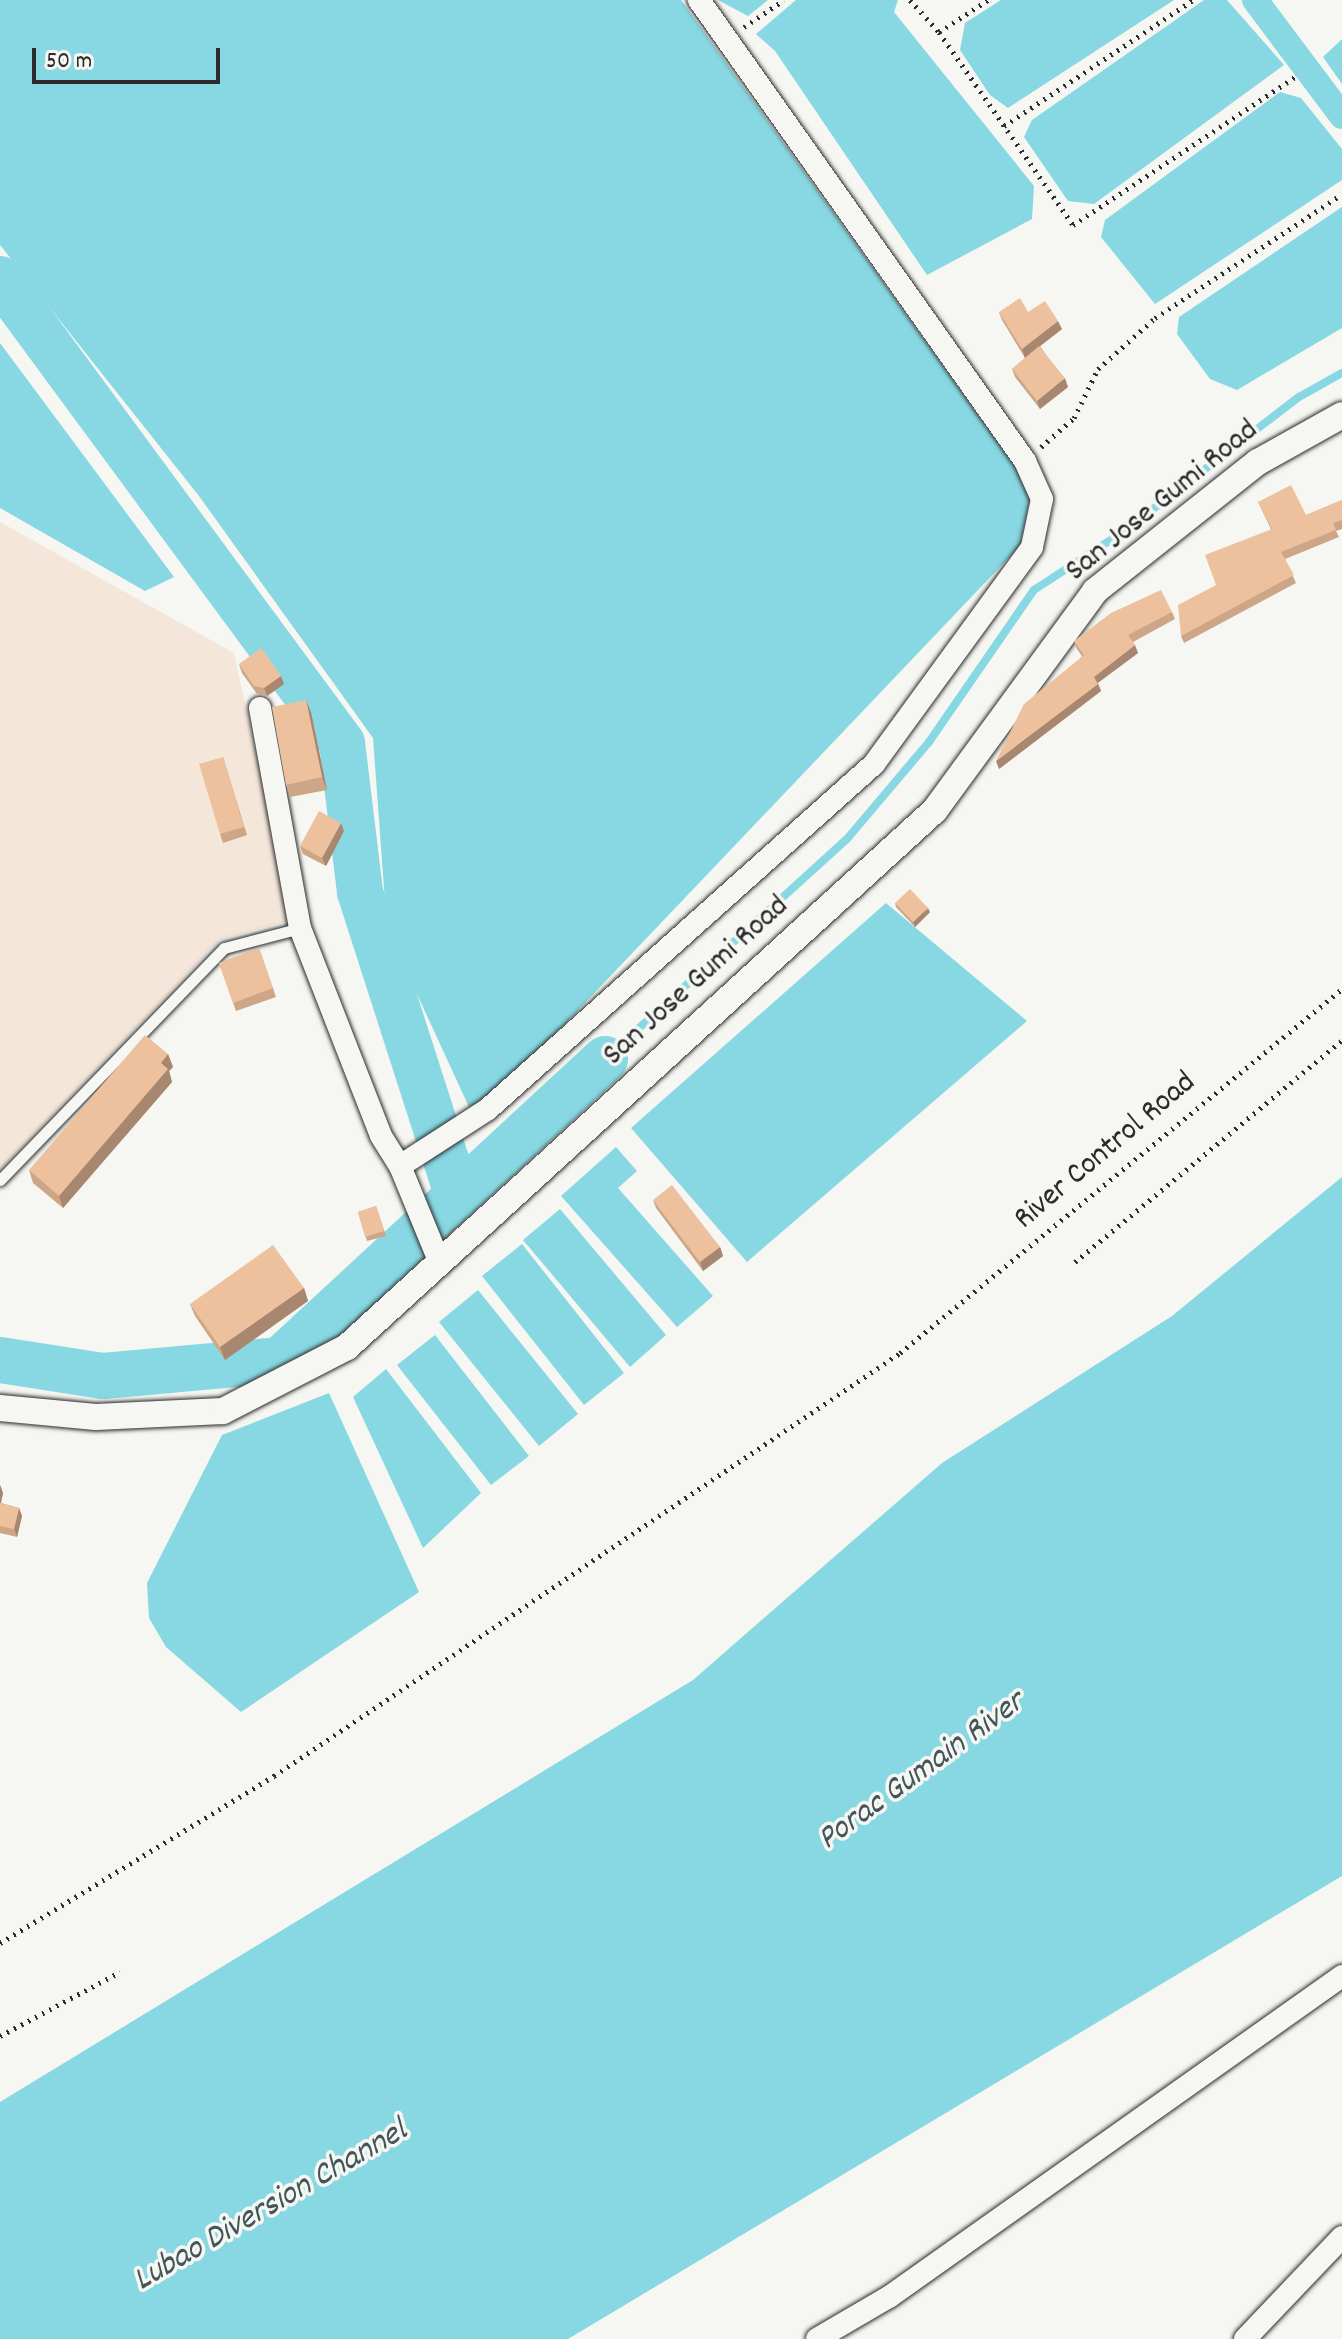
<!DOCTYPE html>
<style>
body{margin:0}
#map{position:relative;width:1342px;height:2339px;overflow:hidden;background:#f6f6f2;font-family:Dekko,sans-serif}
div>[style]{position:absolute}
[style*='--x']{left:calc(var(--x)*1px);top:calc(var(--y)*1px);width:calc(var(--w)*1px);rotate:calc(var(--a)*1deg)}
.built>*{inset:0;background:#f4e6d9}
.water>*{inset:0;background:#87d8e2}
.stream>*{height:8px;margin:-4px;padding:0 4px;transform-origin:4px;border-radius:4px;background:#87d8e2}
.canal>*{height:26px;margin:-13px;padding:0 13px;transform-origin:13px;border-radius:13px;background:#87d8e2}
.river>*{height:46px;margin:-23px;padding:0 23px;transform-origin:23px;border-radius:23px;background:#87d8e2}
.path>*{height:5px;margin-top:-2.5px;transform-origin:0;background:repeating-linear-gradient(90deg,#2b2b2b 0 2px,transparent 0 8px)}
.roads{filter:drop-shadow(0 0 2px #2b2b2b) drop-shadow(0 0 2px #2b2b2b)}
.service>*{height:11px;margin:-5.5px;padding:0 5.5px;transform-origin:5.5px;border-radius:5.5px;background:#f6f6f2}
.minor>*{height:22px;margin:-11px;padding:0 11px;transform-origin:11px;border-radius:11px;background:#f6f6f2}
.tertiary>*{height:26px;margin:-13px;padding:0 13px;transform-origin:13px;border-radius:13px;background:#f6f6f2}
.wall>*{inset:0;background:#cda688}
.shaded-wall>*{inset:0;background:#a7876f}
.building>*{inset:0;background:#eec19e}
span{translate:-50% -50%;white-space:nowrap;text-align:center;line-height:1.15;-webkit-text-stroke:7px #f6f6f2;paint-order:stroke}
.street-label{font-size:32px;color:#2b2b2b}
.water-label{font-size:34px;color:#425659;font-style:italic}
.scale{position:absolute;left:32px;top:48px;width:188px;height:36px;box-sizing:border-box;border:4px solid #2b2b2b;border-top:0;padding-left:10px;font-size:24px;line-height:28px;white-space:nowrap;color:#2b2b2b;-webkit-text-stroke:6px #f6f6f2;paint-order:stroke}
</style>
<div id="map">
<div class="built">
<div style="clip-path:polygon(0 522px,234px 653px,292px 920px,220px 939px,0 1170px)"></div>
</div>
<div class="water">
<div style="clip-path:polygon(0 0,681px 0,1016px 468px,1030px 499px,1020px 546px,501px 1091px,469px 1107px,387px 929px,373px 738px,199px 496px,0 245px)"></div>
<div style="clip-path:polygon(718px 0,768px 0,748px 16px)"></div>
<div style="clip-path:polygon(796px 0,898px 0,894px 12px,1034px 186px,1032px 219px,927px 275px,775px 51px,756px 34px)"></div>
<div style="clip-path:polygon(1001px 0,1174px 0,1008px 108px,990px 95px,960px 50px,965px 23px)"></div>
<div style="clip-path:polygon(1204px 0,1227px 0,1284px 65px,1094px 204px,1068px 201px,1024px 137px,1032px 120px)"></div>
<div style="clip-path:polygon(1342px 39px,1342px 84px,1323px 57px)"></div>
<div style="clip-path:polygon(1280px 92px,1301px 98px,1342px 149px,1342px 180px,1155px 304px,1101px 237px,1105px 220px)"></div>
<div style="clip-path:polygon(1342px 207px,1342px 328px,1237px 390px,1210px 379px,1177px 334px,1179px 317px)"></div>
<div style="clip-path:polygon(0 343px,174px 577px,145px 591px,0 508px)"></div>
<div style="clip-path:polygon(886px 903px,1027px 1021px,747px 1262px,631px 1128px)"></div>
<div style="clip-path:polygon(616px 1147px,637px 1171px,618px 1188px,713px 1296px,677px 1327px,561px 1196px)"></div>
<div style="clip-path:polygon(1342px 1177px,1342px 1876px,568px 2339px,0 2339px,0 2102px,693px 1680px,942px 1463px,1172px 1316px)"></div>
<div style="clip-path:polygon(560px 1209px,666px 1335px,630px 1367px,523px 1240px)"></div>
<div style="clip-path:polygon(522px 1244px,624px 1373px,584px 1405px,482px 1276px)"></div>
<div style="clip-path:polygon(478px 1290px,578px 1414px,539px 1446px,439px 1322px)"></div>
<div style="clip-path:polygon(435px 1335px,529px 1456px,491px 1485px,397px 1365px)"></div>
<div style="clip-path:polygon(386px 1369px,481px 1493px,423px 1548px,353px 1397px)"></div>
<div style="clip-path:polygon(329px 1393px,419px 1592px,241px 1712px,166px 1647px,149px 1618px,147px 1583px,222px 1435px)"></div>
</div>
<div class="stream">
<div style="--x:605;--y:1059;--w:327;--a:-42.3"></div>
<div style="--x:847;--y:839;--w:127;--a:-49.8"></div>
<div style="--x:929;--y:742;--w:185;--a:-55.4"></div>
<div style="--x:1034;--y:590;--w:110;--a:-33.1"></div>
<div style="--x:1126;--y:530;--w:218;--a:-37.6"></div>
<div style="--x:1299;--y:397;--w:49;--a:-29.2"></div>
</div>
<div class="canal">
<div style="--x:1255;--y:0;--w:145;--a:53.1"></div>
</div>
<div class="river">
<div style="--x:0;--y:279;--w:576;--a:53.61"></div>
<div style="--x:342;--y:743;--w:150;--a:83.1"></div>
<div style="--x:360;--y:892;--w:317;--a:72.2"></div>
<div style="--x:0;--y:1360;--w:104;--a:8.8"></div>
<div style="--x:103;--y:1376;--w:178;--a:-5.2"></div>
<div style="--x:280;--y:1360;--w:443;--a:-42.8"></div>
</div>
<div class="path">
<div style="--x:910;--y:0;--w:43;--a:47.8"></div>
<div style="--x:939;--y:32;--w:235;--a:55.2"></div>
<div style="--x:1073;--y:225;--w:267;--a:-33.7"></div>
<div style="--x:744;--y:27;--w:48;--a:-34"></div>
<div style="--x:939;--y:32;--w:59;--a:-33.1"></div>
<div style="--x:1004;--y:126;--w:227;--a:-33.7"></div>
<div style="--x:1041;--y:447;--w:44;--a:-41.3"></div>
<div style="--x:1074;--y:418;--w:55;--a:-63.9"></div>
<div style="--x:1098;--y:369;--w:76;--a:-41.8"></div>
<div style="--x:1155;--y:318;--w:224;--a:-33.5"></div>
<div style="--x:1075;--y:1262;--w:347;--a:-39.7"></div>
<div style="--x:0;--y:1943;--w:321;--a:-31.4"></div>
<div style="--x:274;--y:1776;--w:756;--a:-34.05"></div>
<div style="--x:900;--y:1353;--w:573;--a:-39.47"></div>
<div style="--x:0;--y:2036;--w:136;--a:-28.1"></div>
</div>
<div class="roads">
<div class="service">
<div style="--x:0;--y:1180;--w:322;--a:-46"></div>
<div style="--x:224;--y:948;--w:79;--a:-14.7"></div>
</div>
<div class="minor">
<div style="--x:260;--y:708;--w:224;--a:79.7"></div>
<div style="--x:300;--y:928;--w:223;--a:68.7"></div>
<div style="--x:381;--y:1136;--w:36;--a:58"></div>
<div style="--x:400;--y:1166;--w:105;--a:67.6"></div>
<div style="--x:400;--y:1166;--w:105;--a:-32.9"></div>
<div style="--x:488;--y:1109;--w:518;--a:-41.79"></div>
<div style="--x:874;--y:764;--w:268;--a:-53.9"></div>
<div style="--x:1032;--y:547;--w:49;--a:-78.2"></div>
<div style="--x:1042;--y:499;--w:42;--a:-114.1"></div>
<div style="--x:1025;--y:461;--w:565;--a:-125.27"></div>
<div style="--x:817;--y:2339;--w:83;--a:-30.3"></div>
<div style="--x:889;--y:2297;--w:555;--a:-35.32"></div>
<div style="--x:1245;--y:2339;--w:141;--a:-46.4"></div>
</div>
<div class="tertiary">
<div style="--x:0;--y:1408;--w:96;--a:5.4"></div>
<div style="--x:96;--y:1417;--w:127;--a:-2.7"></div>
<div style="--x:223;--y:1411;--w:140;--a:-27.3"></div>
<div style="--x:347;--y:1347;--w:796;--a:-42.4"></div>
<div style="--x:935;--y:810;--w:271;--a:-53.8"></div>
<div style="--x:1095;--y:591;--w:208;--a:-38.4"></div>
<div style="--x:1258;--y:462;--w:96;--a:-29.2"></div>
</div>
</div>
<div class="wall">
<div style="clip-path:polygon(999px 312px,1028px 312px,1062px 329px,1040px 346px,1068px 387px,1040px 409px,1015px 377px,1012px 369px,1025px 358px,1002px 320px)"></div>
<div style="clip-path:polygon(1342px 500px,1342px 529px,1336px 531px,1339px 537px,1285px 559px,1296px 583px,1184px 643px,1181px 636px,1216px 585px,1271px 529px,1258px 502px,1306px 515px)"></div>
<div style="clip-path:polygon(1172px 612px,1175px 619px,1133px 642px,1138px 653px,1098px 683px,1101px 691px,999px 769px,1082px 656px,1077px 649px,1074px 641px)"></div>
<div style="clip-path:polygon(239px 664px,281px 676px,284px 684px,267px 696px,257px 694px,242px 673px)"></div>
<div style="clip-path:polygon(311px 712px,327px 790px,290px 797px,286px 785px)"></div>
<div style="clip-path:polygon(223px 757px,247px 835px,223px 843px,220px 834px)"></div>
<div style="clip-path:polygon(344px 831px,326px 866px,303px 854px,300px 846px)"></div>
<div style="clip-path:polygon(895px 903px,930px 912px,915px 927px,896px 907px)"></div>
<div style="clip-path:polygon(259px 948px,276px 997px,236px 1011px,219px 963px)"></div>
<div style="clip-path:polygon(168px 1054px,173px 1067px,169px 1071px,172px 1082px,63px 1208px,33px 1183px,29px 1170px)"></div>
<div style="clip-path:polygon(653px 1200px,720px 1247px,723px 1256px,703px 1271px,656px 1208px)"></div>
<div style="clip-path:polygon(376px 1206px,386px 1236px,367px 1241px,358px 1212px)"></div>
<div style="clip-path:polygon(304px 1288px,308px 1301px,225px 1360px,195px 1316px,190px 1304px)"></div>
<div style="clip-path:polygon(0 1485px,3px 1493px,1px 1503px,19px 1508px,22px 1516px,17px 1537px,0 1533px)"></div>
</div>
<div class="shaded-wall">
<div style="clip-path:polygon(1058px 321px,1062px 329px,1025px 358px,1022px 349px)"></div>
<div style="clip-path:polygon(1065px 378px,1068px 387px,1040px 409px,1037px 401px)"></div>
<div style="clip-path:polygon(1135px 645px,1138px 653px,1096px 684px,1094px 677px)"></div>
<div style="clip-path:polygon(281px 676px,284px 684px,267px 696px,264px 688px)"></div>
<div style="clip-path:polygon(1098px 684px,1101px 691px,999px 769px,996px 761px)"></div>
<div style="clip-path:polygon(306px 700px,311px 712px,327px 790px,322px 777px)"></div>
<div style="clip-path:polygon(341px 823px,344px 831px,326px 866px,322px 858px)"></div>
<div style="clip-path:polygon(928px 908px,930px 912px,915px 927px,913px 922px)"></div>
<div style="clip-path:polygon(168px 1054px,173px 1067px,169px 1071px,172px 1082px,63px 1208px,59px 1196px)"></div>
<div style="clip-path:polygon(720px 1247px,723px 1256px,703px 1271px,700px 1262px)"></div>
<div style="clip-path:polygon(304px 1288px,308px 1301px,225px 1360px,220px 1347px)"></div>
<div style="clip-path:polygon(0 1485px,3px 1493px,0 1507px)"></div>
<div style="clip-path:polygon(19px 1508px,22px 1516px,17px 1537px,14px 1529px)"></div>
</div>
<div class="building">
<div style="clip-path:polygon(1020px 298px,1028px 312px,1045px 301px,1058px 321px,1022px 349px,999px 312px)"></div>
<div style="clip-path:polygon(1039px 346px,1065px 378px,1037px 401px,1012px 369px)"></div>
<div style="clip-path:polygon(1291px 485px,1306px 515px,1342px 500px,1342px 520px,1333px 523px,1336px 530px,1281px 552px,1294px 575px,1181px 636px,1178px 605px,1216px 585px,1205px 555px,1272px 529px,1258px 502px)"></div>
<div style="clip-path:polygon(1161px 590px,1172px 612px,1128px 635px,1135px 645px,1094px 677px,1098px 684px,996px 761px,1024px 704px,1084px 655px,1074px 641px,1111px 613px)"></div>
<div style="clip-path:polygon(261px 648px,281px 676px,264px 688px,254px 686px,239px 664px)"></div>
<div style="clip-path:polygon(306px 700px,322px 777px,286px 785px,272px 707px)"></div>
<div style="clip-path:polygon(223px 757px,244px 827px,220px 834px,199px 764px)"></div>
<div style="clip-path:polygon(319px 811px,341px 823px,322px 858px,300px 846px)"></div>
<div style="clip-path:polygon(910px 889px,928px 908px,913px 922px,895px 903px)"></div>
<div style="clip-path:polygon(259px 948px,273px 988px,233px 1003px,219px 963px)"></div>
<div style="clip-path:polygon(145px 1035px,168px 1054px,161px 1063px,168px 1069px,59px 1196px,29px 1170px)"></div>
<div style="clip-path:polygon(672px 1185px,720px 1247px,700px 1262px,653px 1200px)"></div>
<div style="clip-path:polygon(376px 1206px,384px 1231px,365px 1237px,358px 1212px)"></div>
<div style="clip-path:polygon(273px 1245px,304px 1288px,220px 1347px,190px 1304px)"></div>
<div style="clip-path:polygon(0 1503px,19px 1508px,14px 1529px,0 1526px)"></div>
</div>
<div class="street-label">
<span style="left:1163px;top:502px;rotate:-39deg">San Jose Gumi Road</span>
<span style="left:697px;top:982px;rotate:-42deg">San Jose Gumi Road</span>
<span style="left:1106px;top:1152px;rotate:-40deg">River Control Road</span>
</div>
<div class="water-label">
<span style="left:922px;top:1772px;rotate:-36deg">Porac Gumain River</span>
<span style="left:271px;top:2207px;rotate:-30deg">Lubao Diversion Channel</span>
</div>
<div class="scale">50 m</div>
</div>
